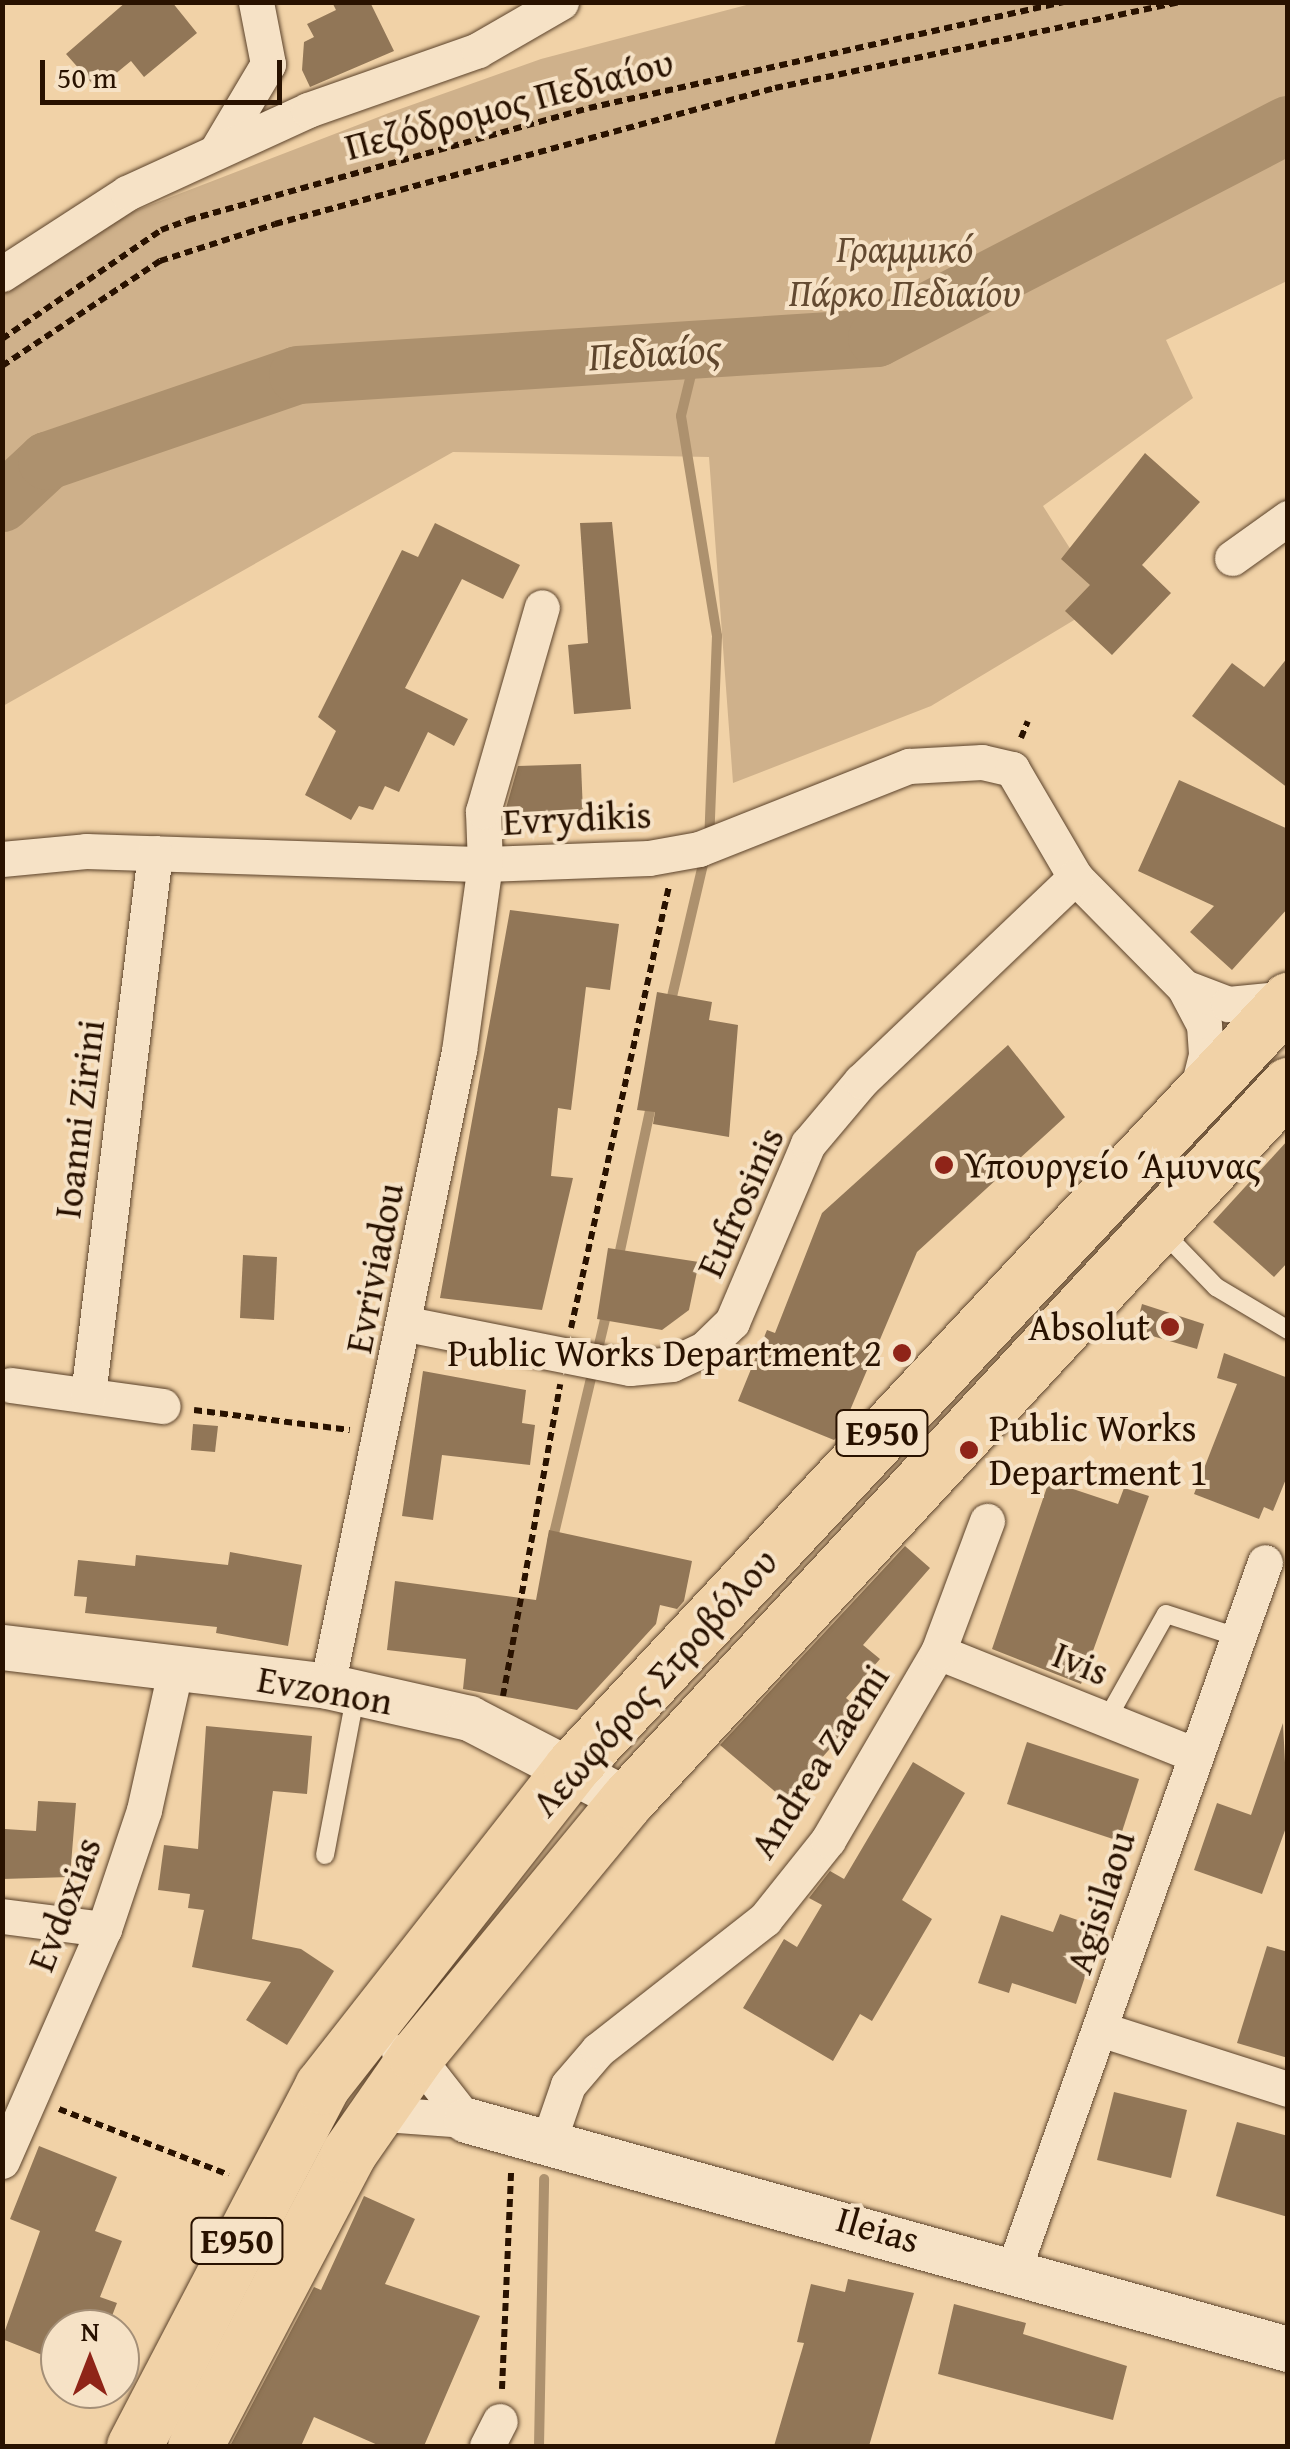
<!DOCTYPE html>
<meta charset="utf-8">
<style>
body{margin:0}
#map{position:relative;width:1290px;height:2449px;overflow:hidden;background:#f1d2a7;font-family:"Gentium Book Plus",serif}
div>[style]{position:absolute}
[style*='--x']{left:calc(var(--x)*1px);top:calc(var(--y)*1px);width:calc(var(--w)*1px);rotate:calc(var(--a)*1deg)}
.green>*{inset:0;background:#cfb18b}
.stream>*{height:10px;margin:-5px;padding:0 5px;transform-origin:5px;border-radius:5px;background:#ad916e}
.river>*{height:58px;margin:-29px;padding:0 29px;transform-origin:29px;border-radius:29px;background:#ad916e}
.building>*{inset:0;background:#917657}
.path>*{height:6px;margin-top:-3px;transform-origin:0;background:repeating-linear-gradient(90deg,#291200 0 8px,transparent 0 13px)}
.roads{filter:drop-shadow(0 0 2px #5b422a) drop-shadow(0 0 2px #5b422a)}
.service>*{height:18px;margin:-9px;padding:0 9px;transform-origin:9px;border-radius:9px;background:#f6e2c6}
.minor>*{height:35px;margin:-17.5px;padding:0 17.5px;transform-origin:17.5px;border-radius:17.5px;background:#f6e2c6}
.tertiary>*{height:45px;margin:-22.5px;padding:0 22.5px;transform-origin:22.5px;border-radius:22.5px;background:#f6e2c6}
.primary>*{height:55px;margin:-27.5px;padding:0 27.5px;transform-origin:27.5px;border-radius:27.5px;background:#f1d2a7}
.dots>*{width:28px;height:28px;translate:-50% -50%;box-sizing:border-box;border:5px solid #f6e2c6;border-radius:50%}
span{translate:-50% -50%;white-space:nowrap;text-align:center;line-height:1.15;-webkit-text-stroke:8px #f6e2c6;paint-order:stroke}
.shield-label span{padding:2px 8px;background:#f6e2c6;border:2px solid;border-radius:8px;-webkit-text-stroke-width:0}
.shield-label{font-size:35px;color:#291200;font-weight:700}
.street-label{font-size:38px;color:#291200}
.park-label{font-size:38px;color:#634a31;font-style:italic}
.poi-label{font-size:38px;color:#291200}
.left{translate:0 -50%;text-align:left}
.right{translate:-100% -50%;text-align:right}
.water-label{font-size:40px;color:#5e452c;font-style:italic}
.frame{position:absolute;inset:0;border:5px solid #291200;pointer-events:none}
.north{position:absolute;left:40px;top:2309px;width:100px;height:100px;box-sizing:border-box;background:#f6e2c6;border:2px solid #a48f77;border-radius:50%;rotate:0deg;font-size:28px;font-weight:700;line-height:40px;text-align:center;color:#291200}
.north::after{content:'';display:block;margin:auto;width:35px;height:45px;background:#8f2418;clip-path:polygon(50% 0,100% 100%,50% 72%,0 100%)}
.scale{position:absolute;left:40px;top:60px;width:242px;height:45px;box-sizing:border-box;border:5px solid #291200;border-top:0;padding-left:12px;font-size:30px;line-height:35px;white-space:nowrap;color:#291200;-webkit-text-stroke:8px #f6e2c6;paint-order:stroke}
</style>
<div id="map">
<div class="green">
<div style="clip-path:polygon(754px 3px,1287px 3px,1287px 281px,1166px 340px,1193px 398px,1043px 506px,1104px 602px,931px 706px,733px 783px,709px 457px,453px 452px,3px 706px,2px 290px,132px 212px,389px 113px,541px 59px)"></div>
</div>
<div class="stream">
<div style="--x:698;--y:346;--w:72;--a:103.7"></div>
<div style="--x:681;--y:416;--w:223;--a:80.7"></div>
<div style="--x:717;--y:636;--w:204;--a:92.2"></div>
<div style="--x:670;--y:1005;--w:153;--a:-76.8"></div>
<div style="--x:618;--y:1260;--w:163;--a:-77.9"></div>
<div style="--x:552;--y:1542;--w:237;--a:-76.6"></div>
<div style="--x:539;--y:2446;--w:267;--a:-88.9"></div>
</div>
<div class="river">
<div style="--x:2;--y:503;--w:62;--a:-43"></div>
<div style="--x:47;--y:461;--w:265;--a:-18.9"></div>
<div style="--x:298;--y:375;--w:580;--a:-3.66"></div>
<div style="--x:877;--y:338;--w:463;--a:-27.4"></div>
</div>
<div class="building">
<div style="clip-path:polygon(126px 2px,172px 2px,197px 33px,144px 77px,131px 61px,97px 89px,66px 54px)"></div>
<div style="clip-path:polygon(332px 2px,370px 2px,394px 51px,310px 87px,302px 70px,304px 42px,314px 37px,307px 24px,336px 10px)"></div>
<div style="clip-path:polygon(1145px 453px,1200px 502px,1142px 565px,1171px 593px,1112px 655px,1065px 611px,1090px 585px,1061px 559px)"></div>
<div style="clip-path:polygon(612px 522px,631px 709px,574px 714px,568px 645px,588px 643px,580px 523px)"></div>
<div style="clip-path:polygon(435px 523px,520px 565px,503px 599px,462px 579px,405px 688px,468px 719px,454px 746px,428px 732px,399px 792px,385px 786px,373px 810px,359px 806px,351px 820px,305px 795px,336px 731px,318px 717px,402px 550px,418px 557px)"></div>
<div style="clip-path:polygon(1288px 657px,1288px 788px,1192px 716px,1232px 663px,1264px 687px)"></div>
<div style="clip-path:polygon(581px 764px,583px 813px,504px 815px,518px 766px)"></div>
<div style="clip-path:polygon(1179px 780px,1288px 829px,1288px 908px,1232px 970px,1190px 932px,1214px 906px,1138px 871px)"></div>
<div style="clip-path:polygon(510px 910px,619px 924px,610px 990px,586px 987px,571px 1110px,558px 1108px,551px 1176px,573px 1178px,542px 1310px,440px 1298px)"></div>
<div style="clip-path:polygon(657px 992px,712px 1002px,709px 1020px,738px 1025px,729px 1137px,653px 1124px,655px 1112px,637px 1110px)"></div>
<div style="clip-path:polygon(1008px 1045px,1065px 1117px,917px 1252px,840px 1434px,834px 1440px,738px 1401px,767px 1330px,775px 1333px,822px 1213px)"></div>
<div style="clip-path:polygon(1288px 1140px,1288px 1262px,1274px 1277px,1213px 1222px)"></div>
<div style="clip-path:polygon(608px 1248px,699px 1262px,689px 1310px,662px 1330px,597px 1319px)"></div>
<div style="clip-path:polygon(243px 1255px,277px 1257px,274px 1320px,240px 1318px)"></div>
<div style="clip-path:polygon(1142px 1304px,1204px 1324px,1197px 1349px,1135px 1331px)"></div>
<div style="clip-path:polygon(1224px 1353px,1288px 1378px,1288px 1474px,1273px 1511px,1264px 1507px,1259px 1519px,1194px 1494px,1237px 1384px,1217px 1378px)"></div>
<div style="clip-path:polygon(423px 1371px,526px 1390px,522px 1423px,535px 1425px,530px 1465px,442px 1455px,433px 1520px,402px 1516px)"></div>
<div style="clip-path:polygon(193px 1424px,218px 1426px,215px 1452px,191px 1450px)"></div>
<div style="clip-path:polygon(1049px 1481px,1118px 1504px,1124px 1488px,1149px 1496px,1081px 1684px,992px 1649px)"></div>
<div style="clip-path:polygon(549px 1530px,692px 1561px,684px 1601px,677px 1609px,660px 1605px,656px 1624px,577px 1710px,463px 1689px,466px 1659px,387px 1650px,395px 1581px,536px 1600px)"></div>
<div style="clip-path:polygon(905px 1546px,930px 1568px,863px 1645px,880px 1659px,846px 1698px,862px 1712px,785px 1800px,720px 1745px)"></div>
<div style="clip-path:polygon(230px 1552px,302px 1565px,288px 1646px,216px 1633px,217px 1627px,85px 1613px,87px 1597px,74px 1596px,78px 1560px,135px 1566px,136px 1555px,228px 1565px)"></div>
<div style="clip-path:polygon(1283px 1723px,1288px 1822px,1262px 1894px,1194px 1870px,1217px 1803px,1251px 1815px)"></div>
<div style="clip-path:polygon(206px 1726px,312px 1736px,307px 1794px,273px 1791px,252px 1939px,301px 1949px,334px 1971px,287px 2045px,246px 2020px,271px 1982px,192px 1967px,204px 1910px,188px 1908px,190px 1894px,158px 1890px,164px 1845px,198px 1849px)"></div>
<div style="clip-path:polygon(1027px 1742px,1139px 1779px,1119px 1841px,1007px 1804px)"></div>
<div style="clip-path:polygon(913px 1762px,965px 1793px,902px 1900px,932px 1919px,872px 2021px,860px 2014px,833px 2061px,743px 2008px,784px 1939px,797px 1947px,822px 1905px,809px 1898px,830px 1871px,844px 1879px)"></div>
<div style="clip-path:polygon(38px 1801px,76px 1803px,70px 1877px,2px 1879px,5px 1829px,36px 1831px)"></div>
<div style="clip-path:polygon(1060px 1914px,1101px 1928px,1076px 2004px,1012px 1983px,1009px 1993px,978px 1983px,1001px 1915px,1053px 1932px)"></div>
<div style="clip-path:polygon(1267px 1946px,1288px 1952px,1288px 2058px,1237px 2043px)"></div>
<div style="clip-path:polygon(1114px 2092px,1187px 2110px,1171px 2178px,1097px 2160px)"></div>
<div style="clip-path:polygon(1237px 2122px,1288px 2136px,1288px 2217px,1216px 2196px)"></div>
<div style="clip-path:polygon(39px 2146px,117px 2177px,95px 2231px,122px 2241px,100px 2297px,117px 2303px,107px 2329px,60px 2329px,60px 2362px,2px 2339px,40px 2231px,10px 2219px)"></div>
<div style="clip-path:polygon(364px 2196px,415px 2219px,385px 2284px,480px 2316px,424px 2446px,380px 2446px,314px 2417px,301px 2446px,230px 2446px,314px 2287px,321px 2290px)"></div>
<div style="clip-path:polygon(848px 2279px,914px 2293px,869px 2446px,774px 2446px,804px 2343px,797px 2342px,811px 2284px,845px 2292px)"></div>
<div style="clip-path:polygon(954px 2304px,1026px 2323px,1023px 2334px,1127px 2366px,1113px 2420px,938px 2374px)"></div>
</div>
<div class="path">
<div style="--x:2;--y:339;--w:193;--a:-34.4"></div>
<div style="--x:161;--y:230;--w:29;--a:-20"></div>
<div style="--x:188;--y:220;--w:416;--a:-15.6"></div>
<div style="--x:589;--y:108;--w:486;--a:-12.6"></div>
<div style="--x:2;--y:366;--w:190;--a:-33.6"></div>
<div style="--x:160;--y:261;--w:121;--a:-17.8"></div>
<div style="--x:275;--y:224;--w:518;--a:-15.22"></div>
<div style="--x:775;--y:88;--w:415;--a:-12"></div>
<div style="--x:1021;--y:738;--w:18;--a:-68"></div>
<div style="--x:571;--y:1328;--w:453;--a:-77.5"></div>
<div style="--x:194;--y:1410;--w:157;--a:7.3"></div>
<div style="--x:503;--y:1696;--w:317;--a:-79.6"></div>
<div style="--x:59;--y:2109;--w:182;--a:21.2"></div>
<div style="--x:502;--y:2389;--w:217;--a:-87.6"></div>
</div>
<div class="roads">
<div class="service">
<div style="--x:1160;--y:1229;--w:81;--a:46"></div>
<div style="--x:1216;--y:1287;--w:84;--a:30.8"></div>
<div style="--x:1107;--y:1719;--w:120;--a:-60.7"></div>
<div style="--x:1166;--y:1614;--w:75;--a:17.9"></div>
<div style="--x:325;--y:1855;--w:165;--a:-79.2"></div>
</div>
<div class="minor">
<div style="--x:217;--y:150;--w:100;--a:-59.3"></div>
<div style="--x:268;--y:64;--w:63;--a:-101"></div>
<div style="--x:2;--y:274;--w:149;--a:-32.9"></div>
<div style="--x:127;--y:193;--w:199;--a:-24.6"></div>
<div style="--x:308;--y:110;--w:180;--a:-19.4"></div>
<div style="--x:478;--y:50;--w:96;--a:-30"></div>
<div style="--x:1232;--y:558;--w:69;--a:-35.5"></div>
<div style="--x:2;--y:859;--w:84;--a:-5.4"></div>
<div style="--x:86;--y:851;--w:399;--a:1.9"></div>
<div style="--x:485;--y:864;--w:164;--a:-2.1"></div>
<div style="--x:649;--y:858;--w:51;--a:-10.2"></div>
<div style="--x:699;--y:849;--w:226;--a:-21.6"></div>
<div style="--x:909;--y:766;--w:73;--a:-3.1"></div>
<div style="--x:982;--y:762;--w:31;--a:13"></div>
<div style="--x:1012;--y:769;--w:125;--a:59.7"></div>
<div style="--x:1075;--y:877;--w:155;--a:45.3"></div>
<div style="--x:1184;--y:987;--w:43;--a:62.2"></div>
<div style="--x:1204;--y:1025;--w:30;--a:86"></div>
<div style="--x:1206;--y:1055;--w:41;--a:104"></div>
<div style="--x:1184;--y:987;--w:47;--a:21.1"></div>
<div style="--x:1228;--y:1004;--w:60;--a:-5.7"></div>
<div style="--x:407;--y:1324;--w:227;--a:11.2"></div>
<div style="--x:630;--y:1368;--w:42;--a:-5.4"></div>
<div style="--x:672;--y:1364;--w:35;--a:-25"></div>
<div style="--x:704;--y:1349;--w:39;--a:-44"></div>
<div style="--x:732;--y:1322;--w:194;--a:-66.9"></div>
<div style="--x:808;--y:1144;--w:82;--a:-49.9"></div>
<div style="--x:861;--y:1081;--w:296;--a:-43.6"></div>
<div style="--x:11;--y:1385;--w:153;--a:7.9"></div>
<div style="--x:88;--y:1395;--w:546;--a:-82.95"></div>
<div style="--x:938;--y:1652;--w:275;--a:21.8"></div>
<div style="--x:327;--y:1686;--w:649;--a:-78.26"></div>
<div style="--x:459;--y:1051;--w:189;--a:-82.1"></div>
<div style="--x:485;--y:864;--w:53;--a:-92.2"></div>
<div style="--x:483;--y:811;--w:212;--a:-73.9"></div>
<div style="--x:2;--y:1916;--w:103;--a:7.3"></div>
<div style="--x:1103;--y:2030;--w:194;--a:17.7"></div>
<div style="--x:399;--y:2052;--w:17;--a:13"></div>
<div style="--x:416;--y:2056;--w:81;--a:52"></div>
<div style="--x:371;--y:2113;--w:95;--a:4.2"></div>
<div style="--x:550;--y:2137;--w:55;--a:-70.9"></div>
<div style="--x:568;--y:2085;--w:46;--a:-49.4"></div>
<div style="--x:598;--y:2050;--w:212;--a:-38.1"></div>
<div style="--x:765;--y:1919;--w:101;--a:-51.4"></div>
<div style="--x:828;--y:1840;--w:218;--a:-59.7"></div>
<div style="--x:938;--y:1652;--w:140;--a:-69.5"></div>
<div style="--x:2;--y:2161;--w:253;--a:-66.3"></div>
<div style="--x:104;--y:1929;--w:126;--a:-71.4"></div>
<div style="--x:144;--y:1810;--w:147;--a:-77.4"></div>
<div style="--x:1014;--y:2268;--w:749;--a:-70.43"></div>
<div style="--x:487;--y:2446;--w:28;--a:-63"></div>
</div>
<div class="tertiary">
<div style="--x:2;--y:1647;--w:327;--a:6.8"></div>
<div style="--x:327;--y:1686;--w:146;--a:12.7"></div>
<div style="--x:469;--y:1718;--w:178;--a:27.4"></div>
<div style="--x:466;--y:2120;--w:853;--a:15.57"></div>
</div>
<div class="primary">
<div style="--x:134;--y:2446;--w:406;--a:-62.4"></div>
<div style="--x:322;--y:2086;--w:404;--a:-51.9"></div>
<div style="--x:571;--y:1768;--w:1051;--a:-46.97"></div>
<div style="--x:195;--y:2446;--w:330;--a:-62.3"></div>
<div style="--x:348;--y:2154;--w:119;--a:-55.2"></div>
<div style="--x:416;--y:2056;--w:332;--a:-50.5"></div>
<div style="--x:627;--y:1800;--w:974;--a:-47.25"></div>
</div>
</div>
<div class="dots">
<div style="left:944px;top:1165px;background:#8f2418"></div>
<div style="left:1170px;top:1327px;background:#8f2418"></div>
<div style="left:902px;top:1353px;background:#8f2418"></div>
<div style="left:969px;top:1450px;background:#8f2418"></div>
</div>
<div class="shield-label">
<span style="left:882px;top:1433px">E950</span>
<span style="left:237px;top:2241px">E950</span>
</div>
<div class="street-label">
<span style="left:509px;top:104px;rotate:-15deg">Πεζόδρομος Πεδιαίου</span>
<span style="left:577px;top:818px;rotate:-3deg">Evrydikis</span>
<span style="left:79px;top:1119px;rotate:-83deg">Ioanni Zirini</span>
<span style="left:740px;top:1202px;rotate:-66deg">Eufrosinis</span>
<span style="left:374px;top:1268px;rotate:-79deg">Evriviadou</span>
<span style="left:1081px;top:1663px;rotate:22deg">Ivis</span>
<span style="left:654px;top:1682px;rotate:-48deg">Λεωφόρος Στροβόλου</span>
<span style="left:325px;top:1690px;rotate:10deg">Evzonon</span>
<span style="left:819px;top:1761px;rotate:-57deg">Andrea Zaemi</span>
<span style="left:1100px;top:1902px;rotate:-72deg">Agisilaou</span>
<span style="left:64px;top:1904px;rotate:-69deg">Evdoxias</span>
<span style="left:878px;top:2229px;rotate:16deg">Ileias</span>
</div>
<div class="park-label">
<span style="left:905px;top:271px">Γραμμικό<br>Πάρκο Πεδιαίου</span>
</div>
<div class="poi-label">
<span class="left" style="left:964px;top:1165px">Υπουργείο Άμυνας</span>
<span class="right" style="left:1150px;top:1327px">Absolut</span>
<span class="right" style="left:882px;top:1353px">Public Works Department 2</span>
<span class="left" style="left:989px;top:1450px">Public Works<br>Department 1</span>
</div>
<div class="water-label">
<span style="left:655px;top:352px;rotate:-4deg">Πεδιαίος</span>
</div>
<div class="frame"></div>
<div class="north">N</div>
<div class="scale">50 m</div>
</div>
